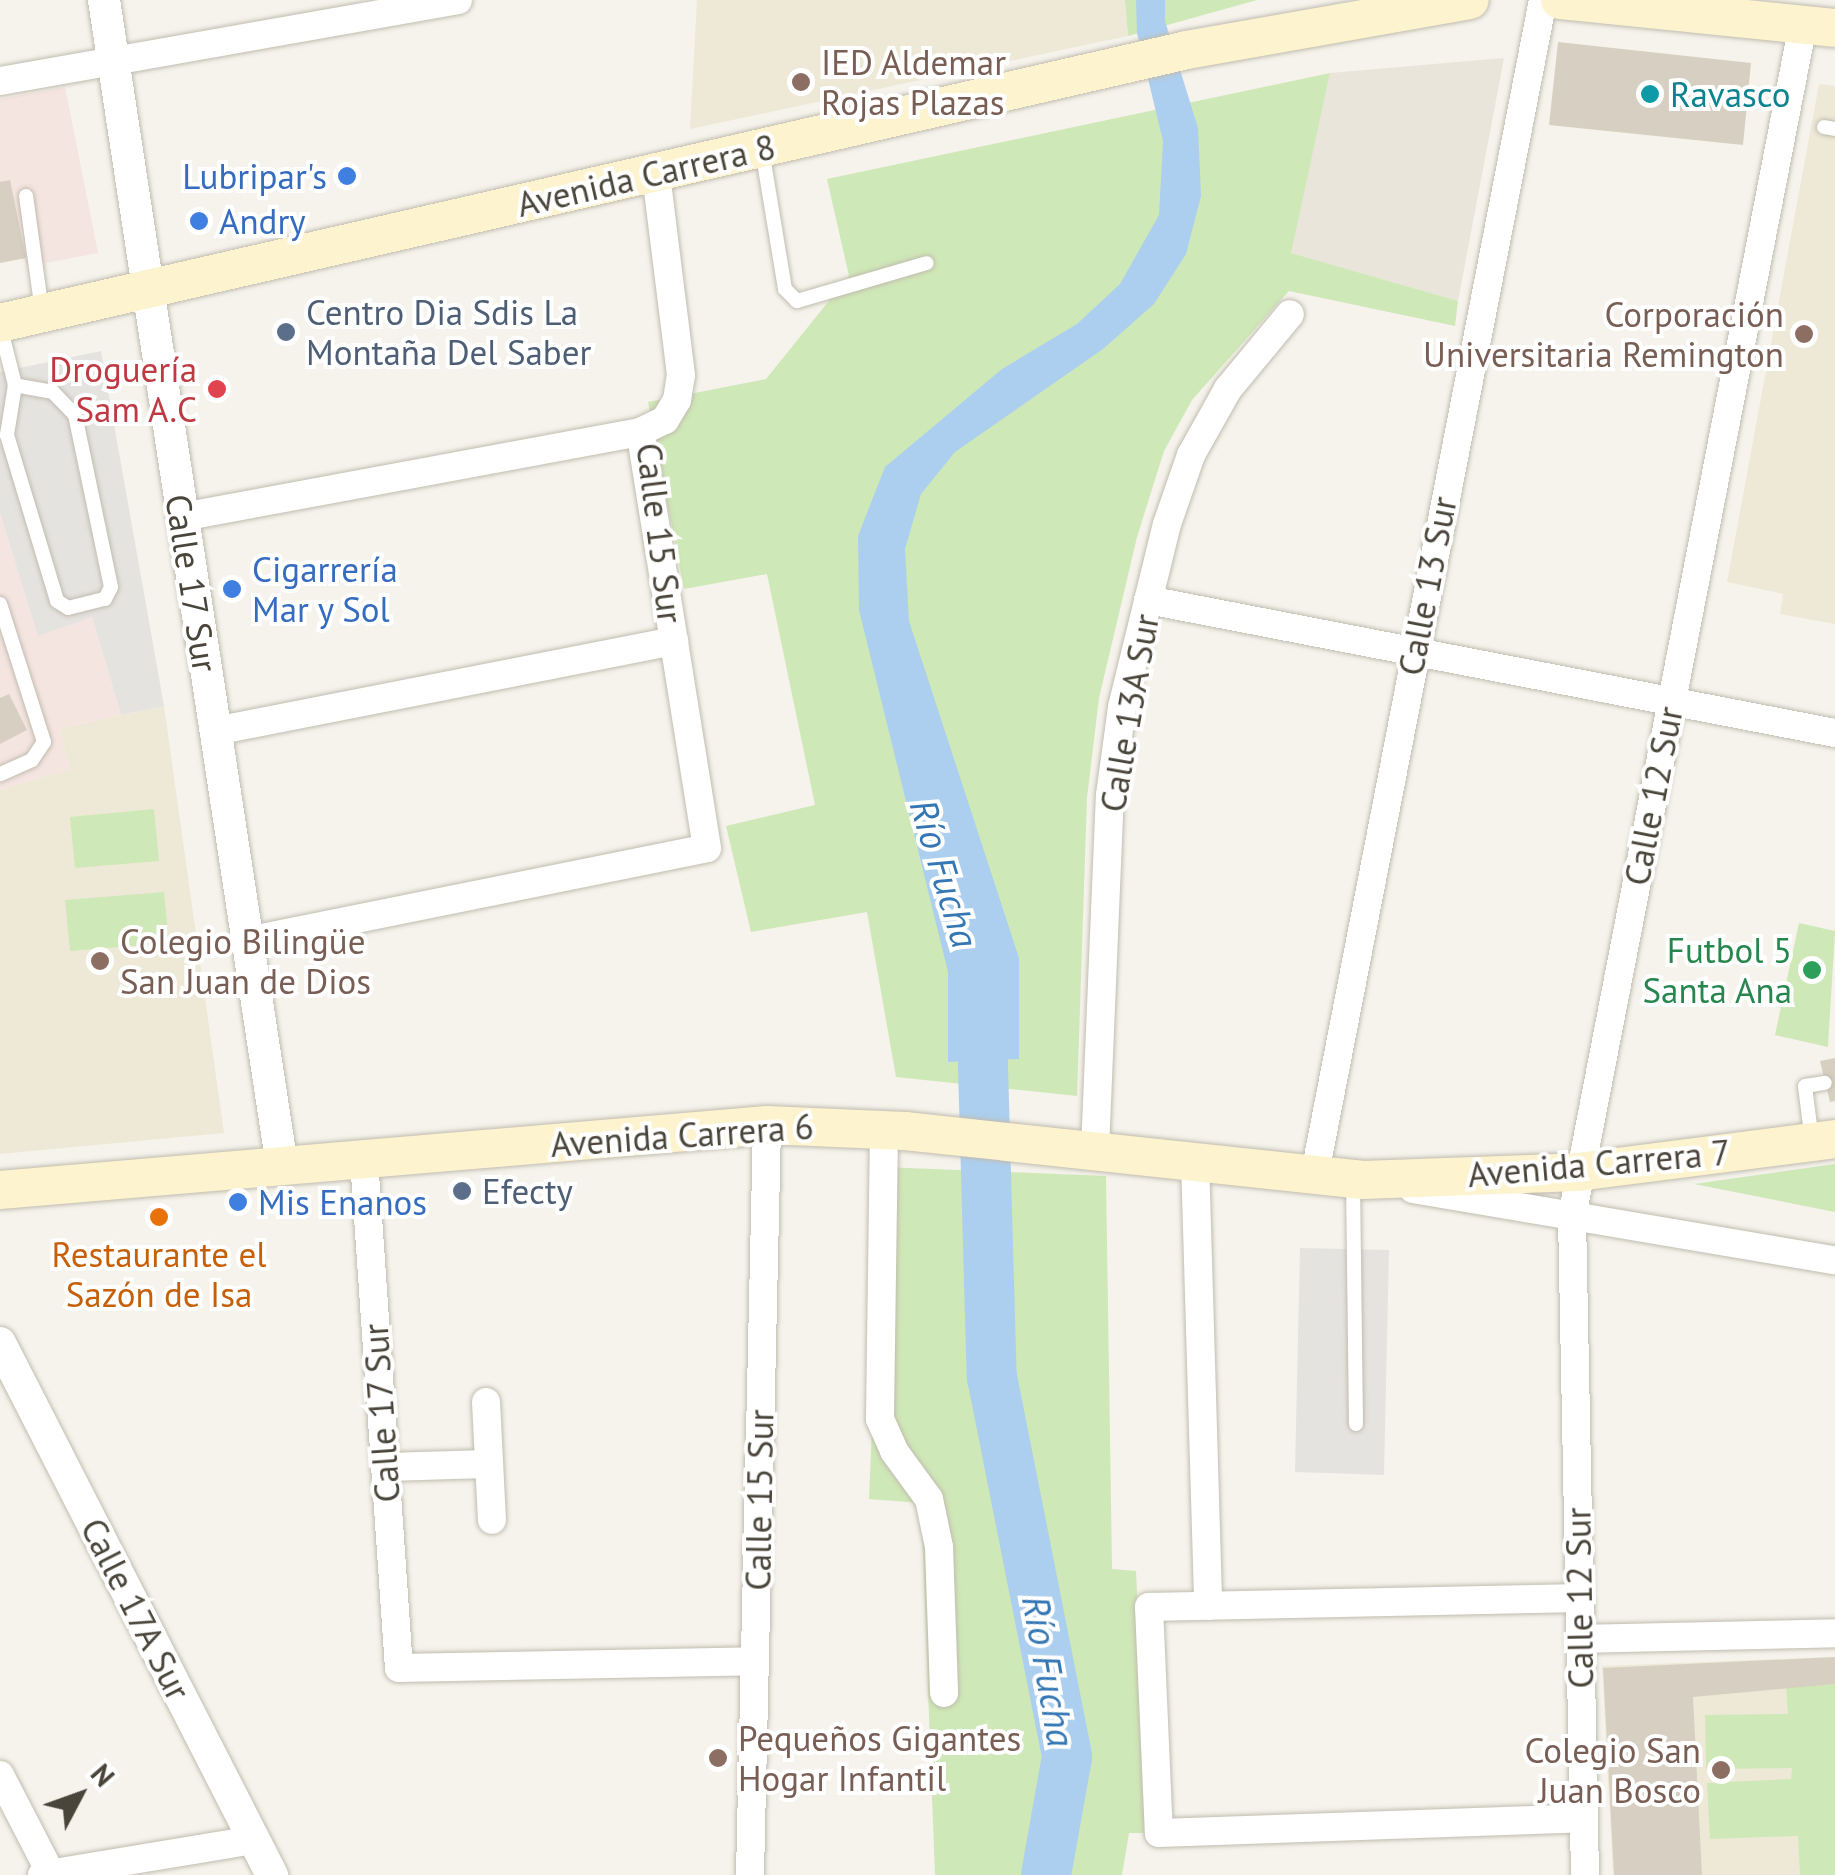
<!DOCTYPE html>
<meta charset="utf-8">
<style>
body{margin:0}
#map{position:relative;width:1835px;height:1875px;overflow:hidden;background:#f5f3ec;font-family:"PT Sans",sans-serif}
div>[style]{position:absolute}
[style*='--x']{left:calc(var(--x)*1px);top:calc(var(--y)*1px);width:calc(var(--w)*1px);rotate:calc(var(--a)*1deg)}
.residential>*{inset:0;background:#e9e5da}
.education>*{inset:0;background:#eee9d7}
.medical>*{inset:0;background:#f5e5e1}
.green>*{inset:0;background:#cfe8b7}
.parking>*{inset:0;background:#e5e3e0}
.water>*{inset:0;background:#accfef}
.river>*{height:50px;margin:-25px;padding:0 25px;transform-origin:25px;border-radius:25px;background:#accfef}
.building>*{inset:0;background:#d7d0c2}
.roads{filter:drop-shadow(0 0 2px #c1bcaf) drop-shadow(0 0 2px #c1bcaf)}
.service>*{height:14px;margin:-7px;padding:0 7px;transform-origin:7px;border-radius:7px;background:#fff}
.minor>*{height:28px;margin:-14px;padding:0 14px;transform-origin:14px;border-radius:14px;background:#fff}
.tertiary>*{height:32px;margin:-16px;padding:0 16px;transform-origin:16px;border-radius:16px;background:#fff}
.secondary>*{height:38px;margin:-19px;padding:0 19px;transform-origin:19px;border-radius:19px;background:#fdf4cf}
.dots>*{width:28px;height:28px;translate:-50% -50%;box-sizing:border-box;border:5px solid #fff;border-radius:50%}
span{translate:-50% -50%;white-space:nowrap;text-align:center;line-height:1.15;-webkit-text-stroke:8px #fff;paint-order:stroke}
.education-label{font-size:35px;color:#785e54}
.left{translate:0 -50%;text-align:left}
.right{translate:-100% -50%;text-align:right}
.culture-label{font-size:35px;color:#0d838f}
.street-label{font-size:35px;color:#4a453a}
.shop-label{font-size:35px;color:#366cbe}
.service-label{font-size:35px;color:#4e5e75}
.health-label{font-size:35px;color:#be3a42}
.leisure-label{font-size:35px;color:#27864d}
.food-label{font-size:35px;color:#c56008}
.water-label{font-size:38px;color:#3577b4;font-style:italic}
.north{position:absolute;left:30px;top:1745px;width:100px;height:100px;-webkit-text-stroke:8px #fff;paint-order:stroke;rotate:49deg;font-size:28px;font-weight:700;line-height:40px;text-align:center;color:#4a453a}
.north::after{content:'';display:block;margin:auto;width:35px;height:45px;background:#4a453a;clip-path:polygon(50% 0,100% 100%,50% 72%,0 100%)}
</style>
<div id="map">
<div class="residential">
<div style="clip-path:polygon(1504px 58px,1458px 301px,1290px 253px,1330px 73px)"></div>
</div>
<div class="education">
<div style="clip-path:polygon(697px 0,1125px 0,1128px 36px,690px 129px)"></div>
<div style="clip-path:polygon(1819px 84px,1835px 86px,1835px 624px,1780px 614px,1783px 594px,1727px 582px)"></div>
<div style="clip-path:polygon(164px 706px,224px 1133px,0 1154px,0 790px,69px 769px,60px 728px)"></div>
<div style="clip-path:polygon(1835px 1657px,1835px 1875px,1613px 1875px,1602px 1666px)"></div>
</div>
<div class="medical">
<div style="clip-path:polygon(65px 87px,98px 253px,36px 265px,27px 266px,25px 258px,0 263px,0 99px)"></div>
<div style="clip-path:polygon(0 513px,38px 635px,92px 617px,121px 715px,60px 728px,69px 769px,0 790px)"></div>
</div>
<div class="green">
<div style="clip-path:polygon(1125px 0,1257px 0,1128px 36px)"></div>
<div style="clip-path:polygon(1330px 73px,1291px 253px,1458px 301px,1455px 326px,1289px 291px,1192px 400px,1164px 451px,1137px 537px,1099px 698px,1087px 798px,1077px 1096px,896px 1077px,867px 912px,751px 932px,726px 826px,815px 805px,767px 574px,684px 589px,648px 402px,766px 379px,849px 276px,827px 179px)"></div>
<div style="clip-path:polygon(154px 809px,159px 861px,75px 868px,70px 817px)"></div>
<div style="clip-path:polygon(164px 892px,169px 943px,70px 951px,65px 900px)"></div>
<div style="clip-path:polygon(1799px 923px,1835px 931px,1828px 1047px,1775px 1035px)"></div>
<div style="clip-path:polygon(1835px 1164px,1835px 1212px,1694px 1184px)"></div>
<div style="clip-path:polygon(883px 1167px,1106px 1176px,1112px 1569px,1136px 1571px,1148px 1833px,1129px 1833px,1122px 1875px,935px 1875px,921px 1503px,869px 1499px)"></div>
<div style="clip-path:polygon(1835px 1684px,1835px 1875px,1800px 1875px,1798px 1836px,1710px 1839px,1707px 1783px,1791px 1779px,1792px 1768px,1706px 1769px,1705px 1715px,1788px 1714px,1786px 1686px)"></div>
</div>
<div class="parking">
<div style="clip-path:polygon(101px 351px,164px 706px,121px 715px,92px 617px,38px 636px,0 513px,0 372px)"></div>
<div style="clip-path:polygon(1300px 1248px,1389px 1250px,1384px 1475px,1295px 1472px)"></div>
</div>
<div class="water">
<div style="clip-path:polygon(1136px 0,1165px 0,1165px 21px,1198px 128px,1201px 196px,1186px 254px,1154px 304px,1103px 349px,955px 452px,921px 494px,905px 549px,909px 621px,1019px 958px,1019px 1059px,948px 1062px,948px 972px,859px 610px,858px 536px,885px 467px,1002px 369px,1077px 324px,1120px 284px,1159px 215px,1163px 141px,1137px 33px)"></div>
</div>
<div class="river">
<div style="--x:981;--y:995;--w:382;--a:88.4"></div>
<div style="--x:992;--y:1377;--w:387;--a:78.8"></div>
<div style="--x:1067;--y:1757;--w:120;--a:100.1"></div>
</div>
<div class="building">
<div style="clip-path:polygon(1558px 42px,1751px 63px,1743px 145px,1549px 125px)"></div>
<div style="clip-path:polygon(10px 180px,26px 258px,0 263px,0 182px)"></div>
<div style="clip-path:polygon(9px 694px,27px 730px,0 744px,0 698px)"></div>
<div style="clip-path:polygon(1835px 1058px,1835px 1101px,1830px 1102px,1820px 1061px)"></div>
<div style="clip-path:polygon(1835px 1657px,1835px 1684px,1693px 1697px,1702px 1875px,1614px 1875px,1603px 1668px)"></div>
</div>
<div class="roads">
<div class="service">
<div style="--x:1824;--y:127;--w:11;--a:10"></div>
<div style="--x:762;--y:150;--w:141;--a:80.6"></div>
<div style="--x:785;--y:289;--w:17;--a:45"></div>
<div style="--x:797;--y:301;--w:135;--a:-16.3"></div>
<div style="--x:26;--y:196;--w:117;--a:82.1"></div>
<div style="--x:0;--y:326;--w:61;--a:75.7"></div>
<div style="--x:15;--y:385;--w:51;--a:99.1"></div>
<div style="--x:7;--y:435;--w:173;--a:73.2"></div>
<div style="--x:57;--y:601;--w:13;--a:32"></div>
<div style="--x:68;--y:608;--w:38;--a:-14"></div>
<div style="--x:105;--y:599;--w:13;--a:-63"></div>
<div style="--x:111;--y:587;--w:176;--a:-101.8"></div>
<div style="--x:75;--y:415;--w:32;--a:-134"></div>
<div style="--x:53;--y:392;--w:39;--a:-170"></div>
<div style="--x:0;--y:604;--w:145;--a:72.3"></div>
<div style="--x:44;--y:742;--w:22;--a:124"></div>
<div style="--x:32;--y:760;--w:35;--a:156"></div>
<div style="--x:1812;--y:1141;--w:55;--a:-97.3"></div>
<div style="--x:1805;--y:1086;--w:20;--a:-9"></div>
<div style="--x:1353;--y:1179;--w:245;--a:89.3"></div>
</div>
<div class="minor">
<div style="--x:0;--y:81;--w:465;--a:-10"></div>
<div style="--x:182;--y:517;--w:466;--a:-10.5"></div>
<div style="--x:640;--y:432;--w:28;--a:-26"></div>
<div style="--x:665;--y:420;--w:23;--a:-59"></div>
<div style="--x:677;--y:400;--w:25;--a:-81"></div>
<div style="--x:681;--y:375;--w:204;--a:-97.1"></div>
<div style="--x:1148;--y:600;--w:700;--a:10.96"></div>
<div style="--x:215;--y:731;--w:468;--a:-11.1"></div>
<div style="--x:247;--y:941;--w:469;--a:-11.4"></div>
<div style="--x:707;--y:848;--w:421;--a:-99.1"></div>
<div style="--x:884;--y:1130;--w:289;--a:90.8"></div>
<div style="--x:880;--y:1419;--w:35;--a:66"></div>
<div style="--x:894;--y:1451;--w:59;--a:53.9"></div>
<div style="--x:929;--y:1499;--w:49;--a:78.2"></div>
<div style="--x:939;--y:1547;--w:146;--a:88"></div>
<div style="--x:1095;--y:1150;--w:355;--a:-87.6"></div>
<div style="--x:1110;--y:795;--w:89;--a:-82.2"></div>
<div style="--x:1122;--y:707;--w:188;--a:-76.2"></div>
<div style="--x:1167;--y:524;--w:73;--a:-70.8"></div>
<div style="--x:1191;--y:455;--w:76;--a:-60.7"></div>
<div style="--x:1228;--y:389;--w:97;--a:-50.4"></div>
<div style="--x:364;--y:1159;--w:510;--a:86.07"></div>
<div style="--x:399;--y:1668;--w:356;--a:-1.1"></div>
<div style="--x:1195;--y:1160;--w:446;--a:88.3"></div>
<div style="--x:1315;--y:1173;--w:1195;--a:-79"></div>
<div style="--x:1413;--y:1189;--w:428;--a:9.6"></div>
<div style="--x:486;--y:1402;--w:118;--a:87.1"></div>
<div style="--x:385;--y:1467;--w:104;--a:-1.7"></div>
<div style="--x:1579;--y:1598;--w:430;--a:178.8"></div>
<div style="--x:1149;--y:1607;--w:226;--a:87.5"></div>
<div style="--x:1159;--y:1833;--w:425;--a:-2"></div>
<div style="--x:1580;--y:1639;--w:255;--a:-1.3"></div>
<div style="--x:0;--y:1775;--w:111;--a:62.7"></div>
<div style="--x:42;--y:1875;--w:214;--a:-9.4"></div>
<div style="--x:750;--y:1875;--w:750;--a:-88.7"></div>
<div style="--x:1585;--y:1875;--w:658;--a:-91.13"></div>
<div style="--x:1572;--y:1217;--w:1215;--a:-79.04"></div>
</div>
<div class="tertiary">
<div style="--x:104;--y:0;--w:1180;--a:81.32"></div>
<div style="--x:0;--y:1343;--w:598;--a:62.92"></div>
</div>
<div class="secondary">
<div style="--x:1560;--y:0;--w:276;--a:5.8"></div>
<div style="--x:0;--y:323;--w:1218;--a:-12.95"></div>
<div style="--x:1187;--y:50;--w:287;--a:-10"></div>
<div style="--x:0;--y:1190;--w:770;--a:-4.84"></div>
<div style="--x:767;--y:1125;--w:138;--a:2.5"></div>
<div style="--x:905;--y:1131;--w:461;--a:6.1"></div>
<div style="--x:1363;--y:1180;--w:215;--a:-2.1"></div>
<div style="--x:1578;--y:1172;--w:259;--a:-7.3"></div>
</div>
</div>
<div class="dots">
<div style="left:801px;top:82px;background:#8d6e63"></div>
<div style="left:1650px;top:94px;background:#0f9aa8"></div>
<div style="left:347px;top:176px;background:#3f7fe0"></div>
<div style="left:199px;top:221px;background:#3f7fe0"></div>
<div style="left:286px;top:332px;background:#5c6f8a"></div>
<div style="left:1804px;top:334px;background:#8d6e63"></div>
<div style="left:217px;top:389px;background:#e0444e"></div>
<div style="left:232px;top:589px;background:#3f7fe0"></div>
<div style="left:100px;top:961px;background:#8d6e63"></div>
<div style="left:1812px;top:970px;background:#2e9e5b"></div>
<div style="left:462px;top:1191px;background:#5c6f8a"></div>
<div style="left:238px;top:1202px;background:#3f7fe0"></div>
<div style="left:159px;top:1217px;background:#e8710a"></div>
<div style="left:718px;top:1758px;background:#8d6e63"></div>
<div style="left:1721px;top:1770px;background:#8d6e63"></div>
</div>
<div class="education-label">
<span class="left" style="left:821px;top:82px">IED Aldemar<br>Rojas Plazas</span>
<span class="right" style="left:1784px;top:334px">Corporación<br>Universitaria Remington</span>
<span class="left" style="left:120px;top:961px">Colegio Bilingüe<br>San Juan de Dios</span>
<span class="left" style="left:738px;top:1758px">Pequeños Gigantes<br>Hogar Infantil</span>
<span class="right" style="left:1701px;top:1770px">Colegio San<br>Juan Bosco</span>
</div>
<div class="culture-label">
<span class="left" style="left:1670px;top:94px">Ravasco</span>
</div>
<div class="street-label">
<span style="left:646px;top:175px;rotate:-13deg">Avenida Carrera 8</span>
<span style="left:660px;top:533px;rotate:83deg">Calle 15 Sur</span>
<span style="left:192px;top:583px;rotate:81deg">Calle 17 Sur</span>
<span style="left:1427px;top:586px;rotate:-79deg">Calle 13 Sur</span>
<span style="left:1129px;top:713px;rotate:-80deg">Calle 13A Sur</span>
<span style="left:1653px;top:796px;rotate:-79deg">Calle 12 Sur</span>
<span style="left:682px;top:1135px;rotate:-4deg">Avenida Carrera 6</span>
<span style="left:1599px;top:1163px;rotate:-5deg">Avenida Carrera 7</span>
<span style="left:381px;top:1413px;rotate:-94deg">Calle 17 Sur</span>
<span style="left:759px;top:1500px;rotate:-89deg">Calle 15 Sur</span>
<span style="left:1579px;top:1598px;rotate:-91deg">Calle 12 Sur</span>
<span style="left:136px;top:1609px;rotate:63deg">Calle 17A Sur</span>
</div>
<div class="shop-label">
<span class="right" style="left:327px;top:176px">Lubripar's</span>
<span class="left" style="left:219px;top:221px">Andry</span>
<span class="left" style="left:252px;top:589px">Cigarrería<br>Mar y Sol</span>
<span class="left" style="left:258px;top:1202px">Mis Enanos</span>
</div>
<div class="service-label">
<span class="left" style="left:306px;top:332px">Centro Dia Sdis La<br>Montaña Del Saber</span>
<span class="left" style="left:482px;top:1191px">Efecty</span>
</div>
<div class="health-label">
<span class="right" style="left:197px;top:389px">Droguería<br>Sam A.C</span>
</div>
<div class="leisure-label">
<span class="right" style="left:1792px;top:970px">Futbol 5<br>Santa Ana</span>
</div>
<div class="food-label">
<span style="left:159px;top:1274px">Restaurante el<br>Sazón de Isa</span>
</div>
<div class="water-label">
<span style="left:945px;top:873px;rotate:73deg">Río Fucha</span>
<span style="left:1049px;top:1671px;rotate:80deg">Río Fucha</span>
</div>
<div class="north">N</div>
</div>
